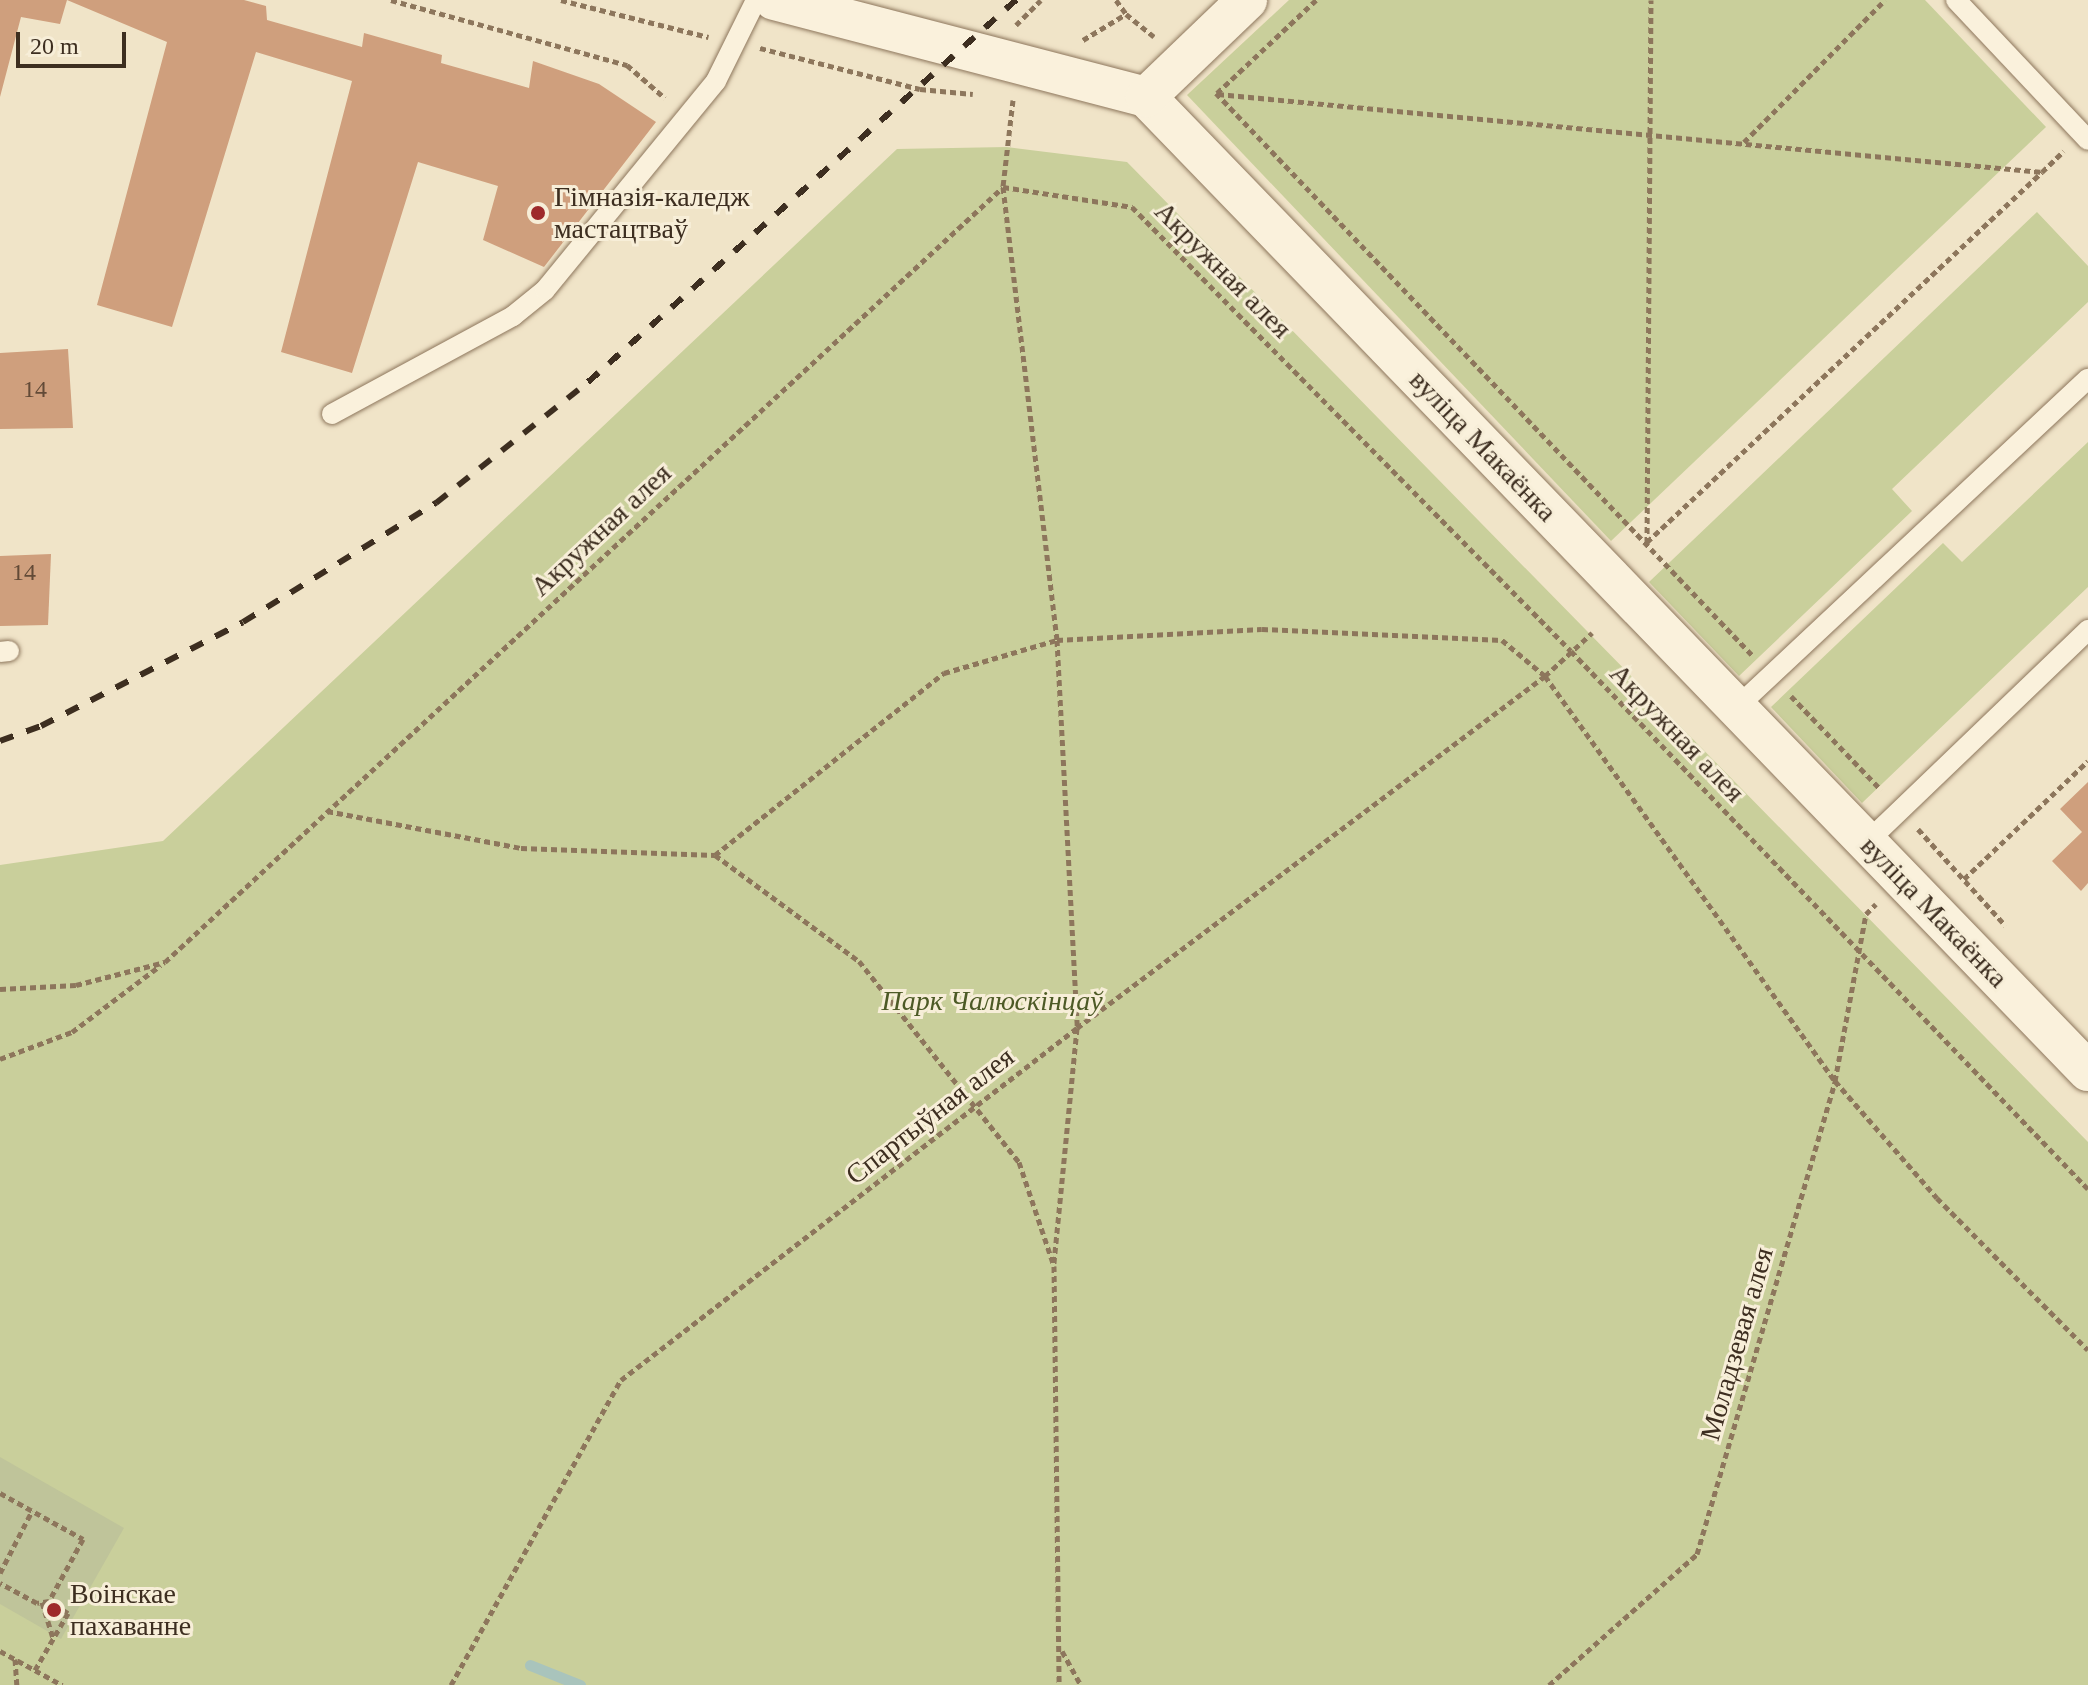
<!DOCTYPE html>
<meta charset="utf-8">
<style>
body{margin:0}
#map{position:relative;width:2088px;height:1685px;overflow:hidden;background:#f0e4c8;font-family:Georgia,serif}
div>[style]{position:absolute}
[style*='--x']{left:calc(var(--x)*1px);top:calc(var(--y)*1px);width:calc(var(--w)*1px);rotate:calc(var(--a)*1deg)}
.green>*{inset:0;background:#c9cf9b}
.cemetery>*{inset:0;background:#bfc49a}
.stream>*{height:11px;margin:-5.5px;padding:0 5.5px;transform-origin:5.5px;border-radius:5.5px;background:#a9c4bc}
.building>*{inset:0;background:#cf9f7d}
.path>*{height:5px;margin-top:-2.5px;transform-origin:0;background:repeating-linear-gradient(90deg,#8d765c 0 6px,transparent 0 10px)}
.roads{filter:drop-shadow(0 0 2px #8d765c) drop-shadow(0 0 2px #8d765c)}
.lane>*{height:20px;margin:-10px;padding:0 10px;transform-origin:10px;border-radius:10px;background:#faf1dc}
.street>*{height:40px;margin:-20px;padding:0 20px;transform-origin:20px;border-radius:20px;background:#faf1dc}
.rail>*{height:6px;margin-top:-3px;transform-origin:0;background:repeating-linear-gradient(90deg,#3d2e20 0 14px,transparent 0 28px)}
.dots>*{width:22px;height:22px;translate:-50% -50%;box-sizing:border-box;border:4px solid #f7eed8;border-radius:50%}
span{translate:-50% -50%;white-space:nowrap;text-align:center;line-height:1.15;-webkit-text-stroke:6px #f7eed8;paint-order:stroke}
.number-label{font-size:24px;color:#624a37}
.number-label span{-webkit-text-stroke-width:0}
.poi-label{font-size:28px;color:#3d2e20}
.left{translate:0 -50%;text-align:left}
.street-label{font-size:28px;color:#3d2e20}
.park-label{font-size:28px;color:#4d5a26;font-style:italic}
.scale{position:absolute;left:16px;top:32px;width:110px;height:36px;box-sizing:border-box;border:4px solid #3d2e20;border-top:0;padding-left:10px;font-size:24px;line-height:28px;white-space:nowrap;color:#3d2e20;-webkit-text-stroke:6px #f7eed8;paint-order:stroke}
</style>
<div id="map">
<div class="green">
<div style="clip-path:polygon(1289px 0,1925px 0,2046px 127px,1611px 541px,1187px 95px)"></div>
<div style="clip-path:polygon(1007px 147px,1127px 162px,2088px 1142px,2088px 1685px,0 1685px,0 865px,163px 841px,897px 149px)"></div>
<div style="clip-path:polygon(2037px 212px,2088px 266px,2088px 302px,1892px 489px,1912px 511px,1739px 676px,1649px 582px)"></div>
<div style="clip-path:polygon(2088px 442px,2088px 587px,1862px 803px,1771px 707px,1943px 543px,1962px 562px)"></div>
</div>
<div class="cemetery">
<div style="clip-path:polygon(0 1457px,124px 1528px,61px 1639px,0 1604px)"></div>
</div>
<div class="stream">
<div style="--x:530;--y:1665;--w:54;--a:21.8"></div>
</div>
<div class="building">
<div style="clip-path:polygon(0 0,244px 0,266px 6px,267px 20px,362px 47px,364px 33px,442px 55px,441px 63px,529px 88px,533px 61px,599px 84px,656px 122px,544px 267px,483px 240px,498px 186px,418px 162px,352px 373px,281px 352px,352px 81px,256px 52px,172px 327px,97px 305px,167px 42px,67px 0,60px 24px,21px 17px,0 97px)"></div>
<div style="clip-path:polygon(68px 349px,73px 428px,0 429px,0 353px)"></div>
<div style="clip-path:polygon(51px 554px,48px 625px,0 626px,0 556px)"></div>
<div style="clip-path:polygon(2088px 782px,2088px 883px,2081px 891px,2052px 861px,2082px 832px,2060px 809px)"></div>
</div>
<div class="path">
<div style="--x:391;--y:0;--w:245;--a:15.4"></div>
<div style="--x:627;--y:65;--w:50;--a:41"></div>
<div style="--x:561;--y:0;--w:152;--a:14.1"></div>
<div style="--x:1116;--y:0;--w:17;--a:54"></div>
<div style="--x:1016;--y:25;--w:35;--a:-45"></div>
<div style="--x:1083;--y:40;--w:50;--a:-31.2"></div>
<div style="--x:1126;--y:14;--w:36;--a:39"></div>
<div style="--x:760;--y:48;--w:165;--a:14.4"></div>
<div style="--x:920;--y:89;--w:53;--a:5.4"></div>
<div style="--x:1216;--y:93;--w:779;--a:46.35"></div>
<div style="--x:1217;--y:93;--w:136;--a:-43.2"></div>
<div style="--x:1218;--y:94;--w:828;--a:5.41"></div>
<div style="--x:2042;--y:172;--w:30;--a:-44"></div>
<div style="--x:1013;--y:100;--w:88;--a:96.6"></div>
<div style="--x:1003;--y:187;--w:456;--a:83.2"></div>
<div style="--x:1057;--y:640;--w:389;--a:87"></div>
<div style="--x:1077;--y:1028;--w:237;--a:95.6"></div>
<div style="--x:1744;--y:142;--w:200;--a:-45.2"></div>
<div style="--x:1647;--y:542;--w:541;--a:-43.13"></div>
<div style="--x:1647;--y:543;--w:543;--a:-89.58"></div>
<div style="--x:1791;--y:696;--w:130;--a:46.2"></div>
<div style="--x:327;--y:811;--w:197;--a:10.8"></div>
<div style="--x:521;--y:848;--w:194;--a:2.1"></div>
<div style="--x:715;--y:855;--w:179;--a:36.4"></div>
<div style="--x:859;--y:961;--w:257;--a:51.5"></div>
<div style="--x:1019;--y:1162;--w:110;--a:71.4"></div>
<div style="--x:1054;--y:1266;--w:419;--a:89.3"></div>
<div style="--x:1918;--y:829;--w:130;--a:47.8"></div>
<div style="--x:715;--y:855;--w:293;--a:-38.5"></div>
<div style="--x:944;--y:673;--w:118;--a:-16.3"></div>
<div style="--x:1057;--y:640;--w:205;--a:-3.1"></div>
<div style="--x:1262;--y:629;--w:240;--a:2.6"></div>
<div style="--x:1502;--y:640;--w:56;--a:39.9"></div>
<div style="--x:1545;--y:676;--w:498;--a:54.4"></div>
<div style="--x:1835;--y:1081;--w:155;--a:48.9"></div>
<div style="--x:1937;--y:1198;--w:214;--a:45.2"></div>
<div style="--x:1964;--y:879;--w:171;--a:-43.6"></div>
<div style="--x:0;--y:989;--w:76;--a:-3"></div>
<div style="--x:76;--y:985;--w:92;--a:-14.5"></div>
<div style="--x:165;--y:962;--w:1141;--a:-42.76"></div>
<div style="--x:1003;--y:187;--w:131;--a:8.8"></div>
<div style="--x:1132;--y:207;--w:624;--a:45.32"></div>
<div style="--x:1571;--y:651;--w:746;--a:46.14"></div>
<div style="--x:0;--y:1059;--w:77;--a:-20.6"></div>
<div style="--x:72;--y:1032;--w:111;--a:-37"></div>
<div style="--x:0;--y:1493;--w:95;--a:29"></div>
<div style="--x:83;--y:1539;--w:71;--a:118.7"></div>
<div style="--x:49;--y:1601;--w:12;--a:171"></div>
<div style="--x:37;--y:1603;--w:42;--a:-151.6"></div>
<div style="--x:0;--y:1573;--w:70;--a:-62.7"></div>
<div style="--x:42;--y:1602;--w:38;--a:73"></div>
<div style="--x:0;--y:1651;--w:71;--a:28.7"></div>
<div style="--x:1062;--y:1651;--w:39;--a:61"></div>
<div style="--x:15;--y:1659;--w:26;--a:86"></div>
<div style="--x:35;--y:1670;--w:66;--a:-59.9"></div>
<div style="--x:68;--y:1613;--w:22;--a:-148"></div>
<div style="--x:451;--y:1685;--w:349;--a:-60.9"></div>
<div style="--x:621;--y:1380;--w:576;--a:-37.67"></div>
<div style="--x:1077;--y:1028;--w:586;--a:-36.95"></div>
<div style="--x:1545;--y:676;--w:64;--a:-42.5"></div>
<div style="--x:1549;--y:1685;--w:198;--a:-41.5"></div>
<div style="--x:1697;--y:1554;--w:493;--a:-73.7"></div>
<div style="--x:1835;--y:1081;--w:170;--a:-79.5"></div>
<div style="--x:1866;--y:914;--w:14;--a:-45"></div>
</div>
<div class="roads">
<div class="lane">
<div style="--x:1956;--y:0;--w:192;--a:46.7"></div>
<div style="--x:332;--y:414;--w:206;--a:-28.4"></div>
<div style="--x:513;--y:316;--w:41;--a:-39.1"></div>
<div style="--x:545;--y:290;--w:270;--a:-50.7"></div>
<div style="--x:716;--y:81;--w:90;--a:-63.7"></div>
<div style="--x:0;--y:652;--w:9;--a:-6"></div>
<div style="--x:1736;--y:708;--w:482;--a:-43.1"></div>
<div style="--x:1866;--y:843;--w:308;--a:-43.8"></div>
</div>
<div class="street">
<div style="--x:774;--y:0;--w:384;--a:14.6"></div>
<div style="--x:1146;--y:97;--w:1355;--a:45.96"></div>
<div style="--x:1146;--y:97;--w:140;--a:-43.8"></div>
</div>
</div>
<div class="rail">
<div style="--x:0;--y:741;--w:44;--a:-20.1"></div>
<div style="--x:41;--y:726;--w:227;--a:-27.2"></div>
<div style="--x:243;--y:622;--w:227;--a:-31.7"></div>
<div style="--x:436;--y:503;--w:194;--a:-38.5"></div>
<div style="--x:588;--y:382;--w:574;--a:-41.75"></div>
</div>
<div class="dots">
<div style="left:538px;top:213px;background:#9e2a2b"></div>
<div style="left:54px;top:1610px;background:#9e2a2b"></div>
</div>
<div class="number-label">
<span style="left:35px;top:390px">14</span>
<span style="left:24px;top:573px">14</span>
</div>
<div class="poi-label">
<span class="left" style="left:554px;top:213px">Гімназія-каледж<br>мастацтваў</span>
<span class="left" style="left:70px;top:1610px">Воінскае<br>пахаванне</span>
</div>
<div class="street-label">
<span style="left:1223px;top:270px;rotate:45deg">Акружная алея</span>
<span style="left:1483px;top:446px;rotate:46deg">вуліца Макаёнка</span>
<span style="left:601px;top:530px;rotate:-43deg">Акружная алея</span>
<span style="left:1677px;top:733px;rotate:46deg">Акружная алея</span>
<span style="left:1934px;top:912px;rotate:46deg">вуліца Макаёнка</span>
<span style="left:930px;top:1116px;rotate:-38deg">Спартыўная алея</span>
<span style="left:1737px;top:1344px;rotate:-74deg">Моладзевая алея</span>
</div>
<div class="park-label">
<span style="left:992px;top:1001px">Парк Чалюскінцаў</span>
</div>
<div class="scale">20 m</div>
</div>
